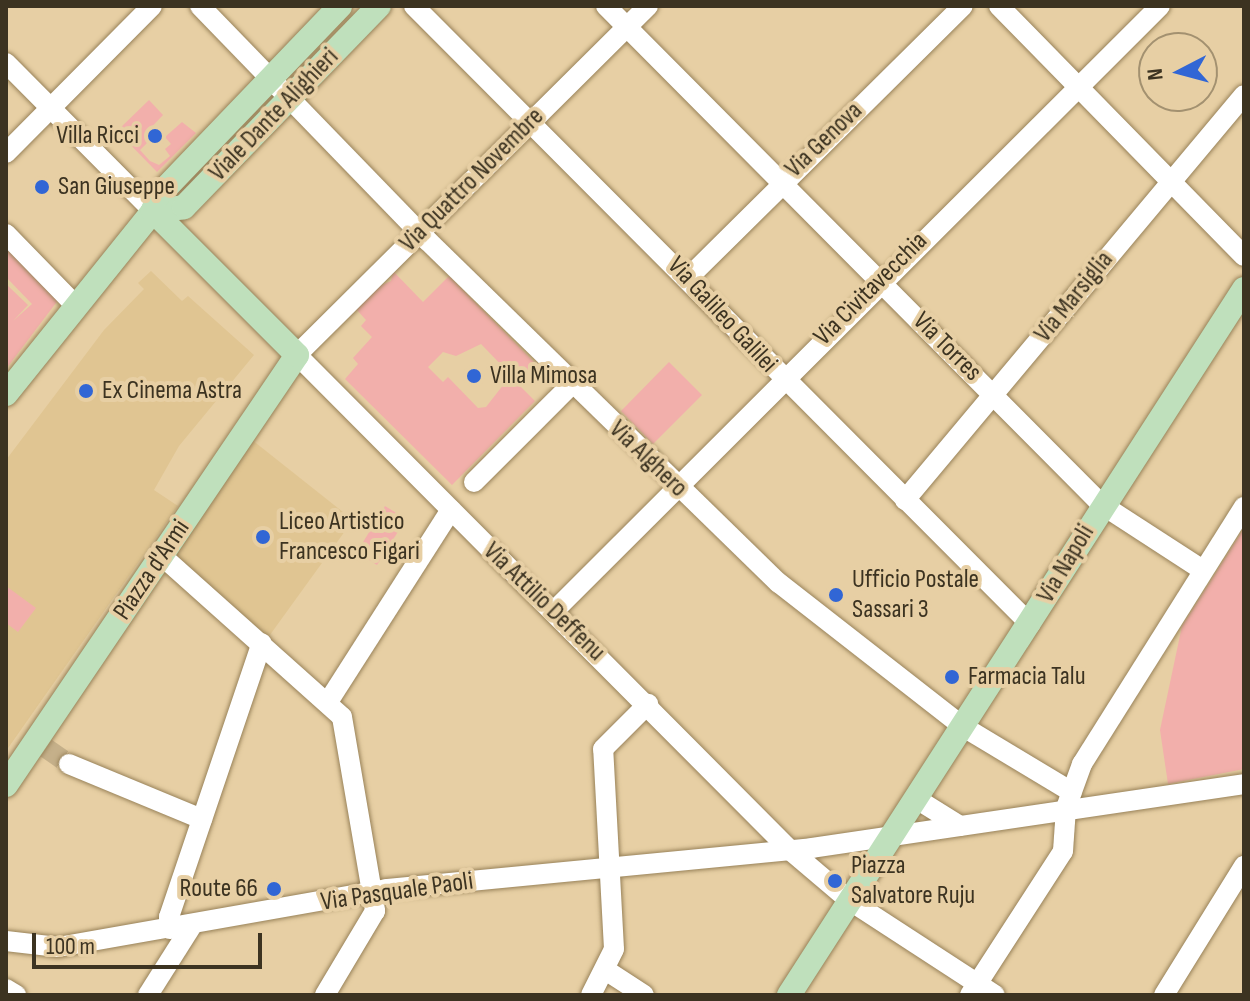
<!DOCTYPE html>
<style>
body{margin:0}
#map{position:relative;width:1250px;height:1001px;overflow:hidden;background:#e7cfa4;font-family:"Sofia Sans Condensed",sans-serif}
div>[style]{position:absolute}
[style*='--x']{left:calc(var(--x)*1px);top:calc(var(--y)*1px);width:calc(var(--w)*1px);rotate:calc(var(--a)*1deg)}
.built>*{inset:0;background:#e0c592}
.green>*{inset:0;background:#f2afab}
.minor-tunnel>*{height:20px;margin-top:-10px;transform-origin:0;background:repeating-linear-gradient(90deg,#c5b08a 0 20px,transparent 0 30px)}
.roads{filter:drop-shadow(0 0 2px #988259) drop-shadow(0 0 2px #988259)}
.minor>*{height:20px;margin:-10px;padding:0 10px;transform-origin:10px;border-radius:10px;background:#fff}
.major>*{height:24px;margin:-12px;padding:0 12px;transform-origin:12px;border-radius:12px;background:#bfe0bc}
.dots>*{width:22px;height:22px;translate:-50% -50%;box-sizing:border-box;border:4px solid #e7cfa4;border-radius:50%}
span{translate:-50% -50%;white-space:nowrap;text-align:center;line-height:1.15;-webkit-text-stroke:8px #e7cfa4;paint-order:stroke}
.street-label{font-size:26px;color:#3c3321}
.poi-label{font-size:26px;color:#3c3321}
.right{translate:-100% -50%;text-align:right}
.left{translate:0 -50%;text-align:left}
.frame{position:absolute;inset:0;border:8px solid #3c3321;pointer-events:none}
.north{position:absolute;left:1138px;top:32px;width:80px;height:80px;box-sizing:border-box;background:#e7cfa4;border:2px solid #a39170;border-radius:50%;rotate:264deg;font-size:22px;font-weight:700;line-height:32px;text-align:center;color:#3c3321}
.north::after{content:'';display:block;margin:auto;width:28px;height:36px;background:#3166d5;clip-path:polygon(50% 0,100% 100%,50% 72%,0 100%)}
.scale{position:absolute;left:32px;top:933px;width:230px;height:36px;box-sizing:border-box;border:4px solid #3c3321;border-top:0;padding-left:10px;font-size:24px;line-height:28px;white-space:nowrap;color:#3c3321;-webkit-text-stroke:6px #e7cfa4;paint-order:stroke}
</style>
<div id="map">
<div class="built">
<div style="clip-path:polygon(151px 271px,182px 301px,188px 296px,254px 355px,179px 446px,154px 490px,178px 506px,6px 751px,6px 460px,104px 330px,144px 289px,138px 283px)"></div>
<div style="clip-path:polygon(251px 439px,353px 520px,267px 639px,173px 553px)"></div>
</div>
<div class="green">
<div style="clip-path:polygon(149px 100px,163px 115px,144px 135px,149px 141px,140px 150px,150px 161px,159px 165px,170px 156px,165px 149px,171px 144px,165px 137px,182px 122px,196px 133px,157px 172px,117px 131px)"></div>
<div style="clip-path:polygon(6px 245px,59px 299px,6px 369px,6px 284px,28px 305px,13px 321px,32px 304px,6px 277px)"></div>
<div style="clip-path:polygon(evenodd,393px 271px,423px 302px,449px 276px,535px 363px,516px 382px,535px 401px,452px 485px,345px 379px,358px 364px,353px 358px,372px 337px,361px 326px,366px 320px,356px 309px,377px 287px,391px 281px,393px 271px,481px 344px,511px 375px,486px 407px,478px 408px,448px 377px,443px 382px,428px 367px,443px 352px,456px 356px,481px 344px)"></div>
<div style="clip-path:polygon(669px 362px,702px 395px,653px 444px,621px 411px)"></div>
<div style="clip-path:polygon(385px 506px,406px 519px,377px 565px,357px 552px)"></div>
<div style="clip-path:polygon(1244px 528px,1244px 769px,1168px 784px,1160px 730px,1182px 626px)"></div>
<div style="clip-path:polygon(6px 586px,36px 608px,18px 632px,6px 623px)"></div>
</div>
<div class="minor-tunnel">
<div style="--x:46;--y:748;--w:28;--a:35"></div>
</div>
<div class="roads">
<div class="minor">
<div style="--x:200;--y:6;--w:327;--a:45.9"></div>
<div style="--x:428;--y:241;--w:490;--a:44.3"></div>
<div style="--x:779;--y:583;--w:232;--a:38"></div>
<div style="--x:962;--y:726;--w:128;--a:31"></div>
<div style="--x:414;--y:6;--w:873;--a:45.09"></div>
<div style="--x:606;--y:6;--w:702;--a:45.17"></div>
<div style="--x:1101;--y:504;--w:119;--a:33"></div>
<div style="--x:648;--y:6;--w:495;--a:135.2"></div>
<div style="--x:297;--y:355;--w:699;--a:45.12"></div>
<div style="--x:790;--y:850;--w:77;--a:40.3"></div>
<div style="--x:849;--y:900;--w:174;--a:33.1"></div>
<div style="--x:999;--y:6;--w:350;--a:45.6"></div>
<div style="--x:6;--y:63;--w:209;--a:45.2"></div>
<div style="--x:6;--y:153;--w:207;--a:-45.2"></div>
<div style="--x:6;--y:234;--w:98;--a:45.8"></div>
<div style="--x:689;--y:277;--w:385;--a:-44.7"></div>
<div style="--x:474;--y:482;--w:139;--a:-45"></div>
<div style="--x:905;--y:500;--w:528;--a:-50.07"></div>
<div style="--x:162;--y:556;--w:241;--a:41.8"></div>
<div style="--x:342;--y:717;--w:197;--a:80.3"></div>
<div style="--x:375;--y:911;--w:98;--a:120.8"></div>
<div style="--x:554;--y:611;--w:856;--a:-44.95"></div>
<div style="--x:328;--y:702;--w:228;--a:-57.4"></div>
<div style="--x:69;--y:764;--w:144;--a:22.5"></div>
<div style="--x:915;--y:798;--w:53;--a:31.9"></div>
<div style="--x:170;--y:929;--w:12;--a:-95"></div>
<div style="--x:169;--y:917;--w:289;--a:-71.3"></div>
<div style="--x:6;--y:941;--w:52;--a:6.6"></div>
<div style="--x:58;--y:947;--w:334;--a:-10"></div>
<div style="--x:387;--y:889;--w:427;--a:-5.5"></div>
<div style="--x:812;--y:848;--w:437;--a:-8.4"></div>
<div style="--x:607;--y:971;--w:44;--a:33"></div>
<div style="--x:6;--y:989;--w:12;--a:31"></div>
<div style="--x:148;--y:995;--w:80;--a:-57.7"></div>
<div style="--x:591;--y:995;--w:51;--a:-63.4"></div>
<div style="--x:614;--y:949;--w:200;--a:-93.1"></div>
<div style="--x:603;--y:749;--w:64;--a:-45"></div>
<div style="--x:970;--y:995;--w:171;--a:-57.1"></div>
<div style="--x:1063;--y:851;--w:43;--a:-86"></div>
<div style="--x:1066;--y:808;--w:47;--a:-70"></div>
<div style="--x:1082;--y:764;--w:304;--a:-57.8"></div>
<div style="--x:1164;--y:995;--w:152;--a:-58.2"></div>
</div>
<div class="major">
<div style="--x:153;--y:211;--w:31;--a:-7"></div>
<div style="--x:184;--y:207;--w:280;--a:-45.9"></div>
<div style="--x:6;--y:394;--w:235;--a:-51.2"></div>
<div style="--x:153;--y:211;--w:16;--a:-72"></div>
<div style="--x:158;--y:196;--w:263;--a:-46.2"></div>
<div style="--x:6;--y:785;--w:519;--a:-55.91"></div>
<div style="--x:297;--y:355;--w:204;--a:-135"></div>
<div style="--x:789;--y:995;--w:840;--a:-57.2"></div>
</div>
</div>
<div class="dots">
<div style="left:155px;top:136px;background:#3166d5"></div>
<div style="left:42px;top:187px;background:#3166d5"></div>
<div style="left:474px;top:376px;background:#3166d5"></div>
<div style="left:86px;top:391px;background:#3166d5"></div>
<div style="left:263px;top:537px;background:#3166d5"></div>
<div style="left:836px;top:595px;background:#3166d5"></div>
<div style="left:952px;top:677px;background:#3166d5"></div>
<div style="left:835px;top:881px;background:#3166d5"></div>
<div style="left:274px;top:889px;background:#3166d5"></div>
</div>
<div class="street-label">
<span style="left:274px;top:115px;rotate:-46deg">Viale Dante Alighieri</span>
<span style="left:824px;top:140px;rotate:-44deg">Via Genova</span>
<span style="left:472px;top:180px;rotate:-45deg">Via Quattro Novembre</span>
<span style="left:871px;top:289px;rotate:-45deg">Via Civitavecchia</span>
<span style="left:1074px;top:297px;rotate:-51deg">Via Marsiglia</span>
<span style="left:722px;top:315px;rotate:47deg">Via Galileo Galilei</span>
<span style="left:947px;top:347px;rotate:45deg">Via Torres</span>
<span style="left:648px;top:459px;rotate:44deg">Via Alghero</span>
<span style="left:1066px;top:564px;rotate:-59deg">Via Napoli</span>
<span style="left:152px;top:570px;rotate:-56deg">Piazza d'Armi</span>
<span style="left:544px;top:602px;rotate:44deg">Via Attilio Deffenu</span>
<span style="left:397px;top:892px;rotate:-8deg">Via Pasquale Paoli</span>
</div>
<div class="poi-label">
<span class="right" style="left:139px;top:136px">Villa Ricci</span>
<span class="left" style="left:58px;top:187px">San Giuseppe</span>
<span class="left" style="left:490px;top:376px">Villa Mimosa</span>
<span class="left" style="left:102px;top:391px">Ex Cinema Astra</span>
<span class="left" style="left:279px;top:537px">Liceo Artistico<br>Francesco Figari</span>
<span class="left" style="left:852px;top:595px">Ufficio Postale<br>Sassari 3</span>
<span class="left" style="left:968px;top:677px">Farmacia Talu</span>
<span class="left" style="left:851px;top:881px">Piazza<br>Salvatore Ruju</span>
<span class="right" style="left:258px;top:889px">Route 66</span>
</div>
<div class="frame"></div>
<div class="north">N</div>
<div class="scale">100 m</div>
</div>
